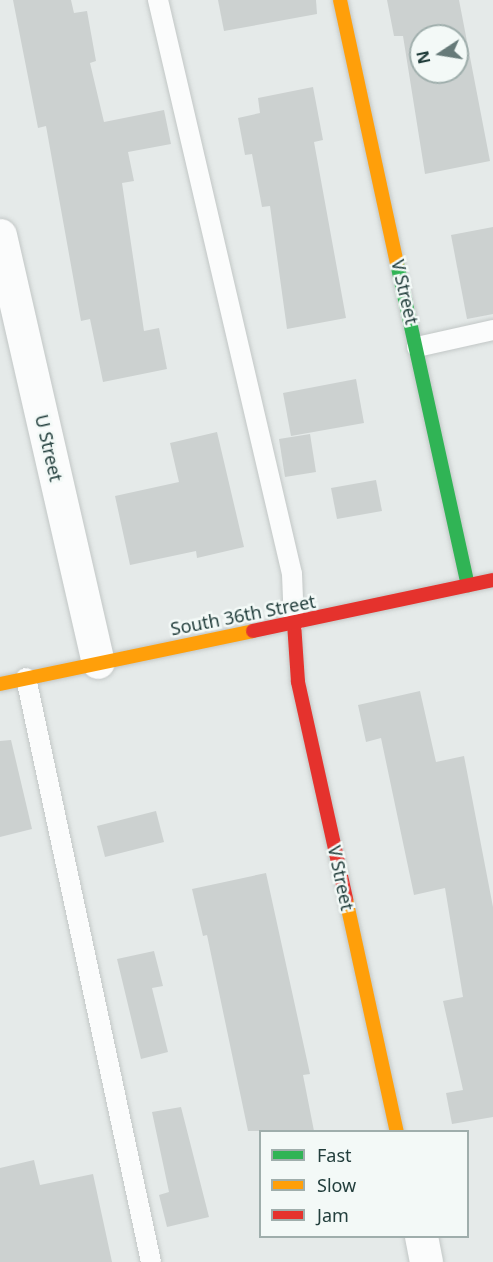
<!DOCTYPE html>
<style>
body{margin:0}
#map{position:relative;width:493px;height:1262px;overflow:hidden;background:#e5eae9;font-family:"Noto Sans",sans-serif}
div>[style]{position:absolute}
[style*='--x']{left:calc(var(--x)*1px);top:calc(var(--y)*1px);width:calc(var(--w)*1px);rotate:calc(var(--a)*1deg)}
.building>*{inset:0;background:#ccd1d0}
.roads{filter:drop-shadow(0 0 2px #c2c7c6) drop-shadow(0 0 2px #c2c7c6)}
.lane>*{height:20px;margin:-10px;padding:0 10px;transform-origin:10px;border-radius:10px;background:#fbfcfc}
.street>*{height:33px;margin:-16.5px;padding:0 16.5px;transform-origin:16.5px;border-radius:16.5px;background:#fbfcfc}
.fast>*{height:14px;margin:-7px;padding:0 7px;transform-origin:7px;border-radius:7px;background:#30b455}
.slow>*{height:14px;margin:-7px;padding:0 7px;transform-origin:7px;border-radius:7px;background:#ff9f0a}
.jam>*{height:14px;margin:-7px;padding:0 7px;transform-origin:7px;border-radius:7px;background:#e5322d}
span{translate:-50% -50%;white-space:nowrap;text-align:center;line-height:1.15;-webkit-text-stroke:5px #f3f9f7;paint-order:stroke}
.street-label{font-size:18px;color:#223e3c}
.legend{position:absolute;left:259px;top:1130px;width:210px;height:108px;box-sizing:border-box;background:#f3f9f7;border:2px solid #9faeac;margin:0;padding:8px 10px;list-style:none;font-size:18px;color:#223e3c}
.legend li{display:flex;align-items:center;gap:12px;height:30px}
.legend b{width:30px;border:2px solid #9faeac}
.north{position:absolute;left:409px;top:24px;width:60px;height:60px;box-sizing:border-box;background:#f3f9f7;border:2px solid #9faeac;border-radius:50%;rotate:258deg;font-size:16px;font-weight:700;line-height:24px;text-align:center;color:#223e3c}
.north::after{content:'';display:block;margin:auto;width:21px;height:27px;background:#667a79;clip-path:polygon(50% 0,100% 100%,50% 72%,0 100%)}
</style>
<div id="map">
<div class="building">
<div style="clip-path:polygon(13px 0,71px 0,74px 13px,87px 11px,96px 61px,90px 63px,104px 122px,164px 110px,171px 144px,128px 152px,134px 181px,122px 183px,144px 331px,159px 328px,167px 369px,103px 382px,90px 319px,81px 321px,46px 126px,38px 128px)"></div>
<div style="clip-path:polygon(218px 0,316px 0,317px 14px,224px 31px)"></div>
<div style="clip-path:polygon(evenodd,387px 0,459px 0,490px 161px,425px 174px,403px 36px,394px 36px,387px 0,421px 36px,457px 36px,457px 72px,421px 72px,421px 36px)"></div>
<div style="clip-path:polygon(313px 87px,323px 140px,314px 142px,346px 318px,287px 329px,270px 206px,262px 207px,252px 154px,245px 155px,238px 118px,260px 113px,258px 98px)"></div>
<div style="clip-path:polygon(493px 227px,493px 314px,467px 319px,451px 235px)"></div>
<div style="clip-path:polygon(356px 379px,364px 423px,291px 436px,283px 393px)"></div>
<div style="clip-path:polygon(217px 432px,244px 547px,197px 558px,196px 551px,130px 565px,115px 496px,179px 482px,170px 443px)"></div>
<div style="clip-path:polygon(310px 434px,316px 472px,285px 477px,279px 439px)"></div>
<div style="clip-path:polygon(376px 480px,382px 511px,337px 519px,331px 488px)"></div>
<div style="clip-path:polygon(420px 691px,436px 762px,464px 756px,493px 907px,493px 1117px,452px 1124px,446px 1093px,463px 1090px,443px 1001px,463px 997px,445px 888px,414px 895px,381px 738px,366px 742px,358px 705px)"></div>
<div style="clip-path:polygon(11px 740px,32px 829px,0 837px,0 741px)"></div>
<div style="clip-path:polygon(156px 811px,164px 842px,105px 857px,97px 826px)"></div>
<div style="clip-path:polygon(266px 873px,310px 1074px,303px 1075px,314px 1131px,248px 1131px,207px 935px,203px 936px,192px 889px)"></div>
<div style="clip-path:polygon(154px 951px,163px 986px,152px 988px,168px 1052px,141px 1059px,117px 959px)"></div>
<div style="clip-path:polygon(181px 1107px,209px 1217px,167px 1227px,159px 1195px,169px 1192px,152px 1112px)"></div>
<div style="clip-path:polygon(34px 1160px,40px 1185px,93px 1174px,112px 1262px,0 1262px,0 1168px)"></div>
</div>
<div class="roads">
<div class="lane">
<div style="--x:158;--y:0;--w:589;--a:76.86"></div>
<div style="--x:292;--y:574;--w:49;--a:87.7"></div>
<div style="--x:417;--y:347;--w:78;--a:-12.6"></div>
<div style="--x:26;--y:678;--w:597;--a:77.92"></div>
</div>
<div class="street">
<div style="--x:0;--y:235;--w:438;--a:77.1"></div>
<div style="--x:421;--y:1236;--w:26;--a:79"></div>
</div>
<div class="fast">
<div style="--x:397;--y:263;--w:330;--a:77.6"></div>
</div>
<div class="slow">
<div style="--x:340;--y:0;--w:269;--a:77.8"></div>
<div style="--x:0;--y:684;--w:258;--a:-11.8"></div>
<div style="--x:346;--y:899;--w:239;--a:77.7"></div>
</div>
<div class="jam">
<div style="--x:294;--y:623;--w:59;--a:86.1"></div>
<div style="--x:298;--y:682;--w:222;--a:77.5"></div>
<div style="--x:253;--y:631;--w:245;--a:-12"></div>
</div>
</div>
<div class="street-label">
<span style="left:405px;top:292px;rotate:77deg">V Street</span>
<span style="left:49px;top:448px;rotate:77deg">U Street</span>
<span style="left:243px;top:615px;rotate:-11deg">South 36th Street</span>
<span style="left:341px;top:878px;rotate:78deg">V Street</span>
</div>
<ul class="legend">
<li><b style="height:8px;background:#30b455"></b>Fast</li>
<li><b style="height:8px;background:#ff9f0a"></b>Slow</li>
<li><b style="height:8px;background:#e5322d"></b>Jam</li>
</ul>
<div class="north">N</div>
</div>
